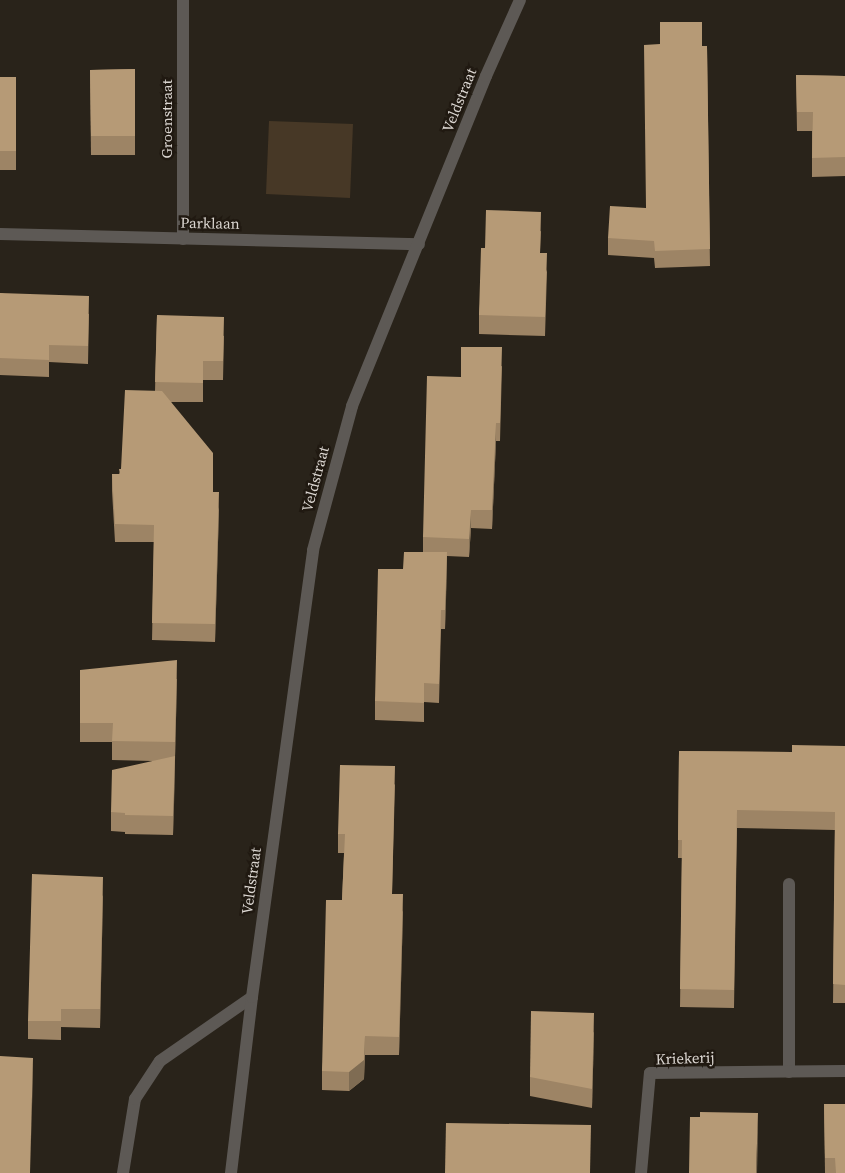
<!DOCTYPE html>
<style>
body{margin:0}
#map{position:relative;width:845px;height:1173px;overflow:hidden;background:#29231a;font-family:"Source Serif 4",serif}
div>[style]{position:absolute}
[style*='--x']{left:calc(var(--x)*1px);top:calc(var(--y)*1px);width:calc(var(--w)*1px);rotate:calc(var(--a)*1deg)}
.green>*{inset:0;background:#473826}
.street>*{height:12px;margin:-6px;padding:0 6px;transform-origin:6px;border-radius:6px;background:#5d5955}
.wall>*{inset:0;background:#9d8465}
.shaded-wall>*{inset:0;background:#7f6c53}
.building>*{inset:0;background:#b69a76}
span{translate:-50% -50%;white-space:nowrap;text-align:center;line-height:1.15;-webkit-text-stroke:5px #201911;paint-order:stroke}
.street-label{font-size:15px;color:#dbd6d1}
</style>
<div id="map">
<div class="green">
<div style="clip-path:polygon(269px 121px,353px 124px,350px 198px,266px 194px)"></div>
</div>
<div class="street">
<div style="--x:0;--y:234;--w:419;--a:1.4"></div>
<div style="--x:183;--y:239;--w:239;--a:-90"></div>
<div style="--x:789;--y:884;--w:188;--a:90"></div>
<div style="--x:123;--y:1173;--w:75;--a:-80.8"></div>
<div style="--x:135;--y:1099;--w:45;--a:-56.7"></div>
<div style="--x:160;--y:1061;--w:112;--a:-34.8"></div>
<div style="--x:231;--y:1173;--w:177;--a:-83.2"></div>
<div style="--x:252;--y:997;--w:451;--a:-82.2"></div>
<div style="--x:313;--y:550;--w:149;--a:-74.8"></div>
<div style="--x:352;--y:406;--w:356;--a:-67.9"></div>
<div style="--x:486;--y:76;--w:83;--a:-65.9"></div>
<div style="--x:641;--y:1173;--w:100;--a:-84.9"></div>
<div style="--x:650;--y:1073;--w:195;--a:-0.6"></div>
</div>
<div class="wall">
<div style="clip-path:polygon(702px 46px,707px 46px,710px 266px,655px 268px,654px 258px,608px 255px,608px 238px,646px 208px)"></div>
<div style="clip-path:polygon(135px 69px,135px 155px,91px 155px,90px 70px)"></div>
<div style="clip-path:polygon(796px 75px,845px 76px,845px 176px,812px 177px,812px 131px,797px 131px)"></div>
<div style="clip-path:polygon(0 77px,16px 77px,16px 170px,0 170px)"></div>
<div style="clip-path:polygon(541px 231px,540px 253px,547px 272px,545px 336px,479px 334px,479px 315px,485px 248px)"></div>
<div style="clip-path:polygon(0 293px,89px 314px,88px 364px,49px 362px,49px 377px,0 375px)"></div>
<div style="clip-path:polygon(157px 315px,224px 336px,223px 380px,203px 380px,203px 402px,171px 402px,213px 492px,219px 510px,215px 642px,152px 640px,154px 542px,115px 542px,112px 491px,112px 474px,119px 474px,155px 391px)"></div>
<div style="clip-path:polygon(502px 366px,500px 441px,496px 441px,492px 529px,471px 528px,469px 557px,447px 556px,445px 629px,441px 629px,439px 703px,424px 702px,424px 722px,375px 720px,375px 701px,403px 569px,423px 552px,423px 537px,461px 377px)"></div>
<div style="clip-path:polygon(80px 670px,177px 679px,173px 835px,125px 834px,125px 832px,111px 831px,111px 812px,153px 761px,112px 760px,112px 742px,80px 742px)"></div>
<div style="clip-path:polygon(845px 746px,845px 1003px,833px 1003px,835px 830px,737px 828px,734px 1008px,680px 1007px,682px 858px,678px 858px,679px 751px,792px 752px)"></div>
<div style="clip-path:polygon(395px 784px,392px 894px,403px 912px,399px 1055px,365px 1055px,364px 1079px,349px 1091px,322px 1090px,322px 1071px,342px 900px,344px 853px,338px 853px,338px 834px)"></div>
<div style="clip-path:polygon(103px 895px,100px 1028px,61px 1027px,61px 1040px,28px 1039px,28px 1021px)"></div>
<div style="clip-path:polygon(594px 1032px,592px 1108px,530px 1096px,530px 1077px)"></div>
<div style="clip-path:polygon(824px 1104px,845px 1173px,825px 1173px)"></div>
</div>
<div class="shaded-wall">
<div style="clip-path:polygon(496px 423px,496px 441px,492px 529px,492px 510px)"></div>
<div style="clip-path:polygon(219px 492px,219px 510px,215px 642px,215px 624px)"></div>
<div style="clip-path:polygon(471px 510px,471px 528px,469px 557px,469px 539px)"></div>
<div style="clip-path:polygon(447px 552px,447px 571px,445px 629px,445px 610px)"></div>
<div style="clip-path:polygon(177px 660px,177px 679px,175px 761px,175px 742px)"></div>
<div style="clip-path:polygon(175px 756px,175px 775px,173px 835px,173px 816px)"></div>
<div style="clip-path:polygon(103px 877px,103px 895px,100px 1028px,100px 1009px)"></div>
<div style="clip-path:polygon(403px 894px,403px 912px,399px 1055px,399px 1037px)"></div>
<div style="clip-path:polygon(594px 1013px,594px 1032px,592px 1108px,592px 1089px)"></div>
<div style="clip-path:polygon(365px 1036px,364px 1079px,349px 1091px,349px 1072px)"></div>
<div style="clip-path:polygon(33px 1058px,33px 1075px,30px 1173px)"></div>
<div style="clip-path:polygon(758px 1113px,758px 1132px,757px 1173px,756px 1173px)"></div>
</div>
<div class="building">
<div style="clip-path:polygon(660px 22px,702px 22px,702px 46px,707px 46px,710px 249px,655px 251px,654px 241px,608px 238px,610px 206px,646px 208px,644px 45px,660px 44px)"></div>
<div style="clip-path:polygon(135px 69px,135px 136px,91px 136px,90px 70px)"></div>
<div style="clip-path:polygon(796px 75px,845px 76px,845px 157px,812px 158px,813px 112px,797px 112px)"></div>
<div style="clip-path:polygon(0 77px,16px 77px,16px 151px,0 151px)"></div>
<div style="clip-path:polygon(486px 210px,541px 212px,540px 253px,547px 253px,545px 317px,479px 315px,481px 248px,485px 248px)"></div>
<div style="clip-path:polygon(0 293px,89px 296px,88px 346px,49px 345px,49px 360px,0 358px)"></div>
<div style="clip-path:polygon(157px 315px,224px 317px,223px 361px,203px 361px,203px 383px,155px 382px)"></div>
<div style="clip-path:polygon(461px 347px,502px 347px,500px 423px,496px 423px,492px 510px,471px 510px,469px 539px,423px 537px,427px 376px,461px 377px)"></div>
<div style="clip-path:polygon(125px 390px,162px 391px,213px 453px,213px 492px,219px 492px,215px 624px,152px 623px,154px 525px,115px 524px,112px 474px,120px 474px,119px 469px,121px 469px)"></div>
<div style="clip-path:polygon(404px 552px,447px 552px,445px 610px,441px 610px,439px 684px,424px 683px,424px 703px,375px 701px,378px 569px,403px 569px)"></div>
<div style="clip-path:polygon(177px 660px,175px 742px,112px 741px,113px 723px,80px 723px,80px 670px)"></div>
<div style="clip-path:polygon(792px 745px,845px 746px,845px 985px,833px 984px,835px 812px,737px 810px,734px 990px,680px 989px,682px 840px,678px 840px,679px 751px,792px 752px)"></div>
<div style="clip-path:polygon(175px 756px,173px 816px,125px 815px,125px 813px,111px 812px,112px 770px)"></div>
<div style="clip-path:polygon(340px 765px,395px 766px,392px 894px,403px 894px,399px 1037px,365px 1036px,364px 1060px,349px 1072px,322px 1071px,326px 900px,342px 900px,345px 834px,338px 834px)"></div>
<div style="clip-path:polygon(32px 874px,103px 877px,100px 1009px,61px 1009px,61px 1021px,28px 1021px)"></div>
<div style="clip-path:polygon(531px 1011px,594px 1013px,592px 1089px,530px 1077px)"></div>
<div style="clip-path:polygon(0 1056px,33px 1058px,30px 1173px,0 1173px)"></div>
<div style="clip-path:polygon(824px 1104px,845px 1104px,845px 1173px,836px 1173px,835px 1158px,825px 1158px)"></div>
<div style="clip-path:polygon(700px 1112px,758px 1113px,756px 1173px,689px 1173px,690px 1117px,700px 1117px)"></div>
<div style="clip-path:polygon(446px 1123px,591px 1125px,590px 1173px,445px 1173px)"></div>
</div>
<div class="street-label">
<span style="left:459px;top:100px;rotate:-68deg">Veldstraat</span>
<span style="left:167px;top:119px;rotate:-90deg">Groenstraat</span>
<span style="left:210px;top:223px;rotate:1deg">Parklaan</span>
<span style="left:315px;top:479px;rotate:-75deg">Veldstraat</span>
<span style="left:251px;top:881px;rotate:-82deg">Veldstraat</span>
<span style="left:685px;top:1058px;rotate:-2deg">Kriekerij</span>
</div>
</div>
